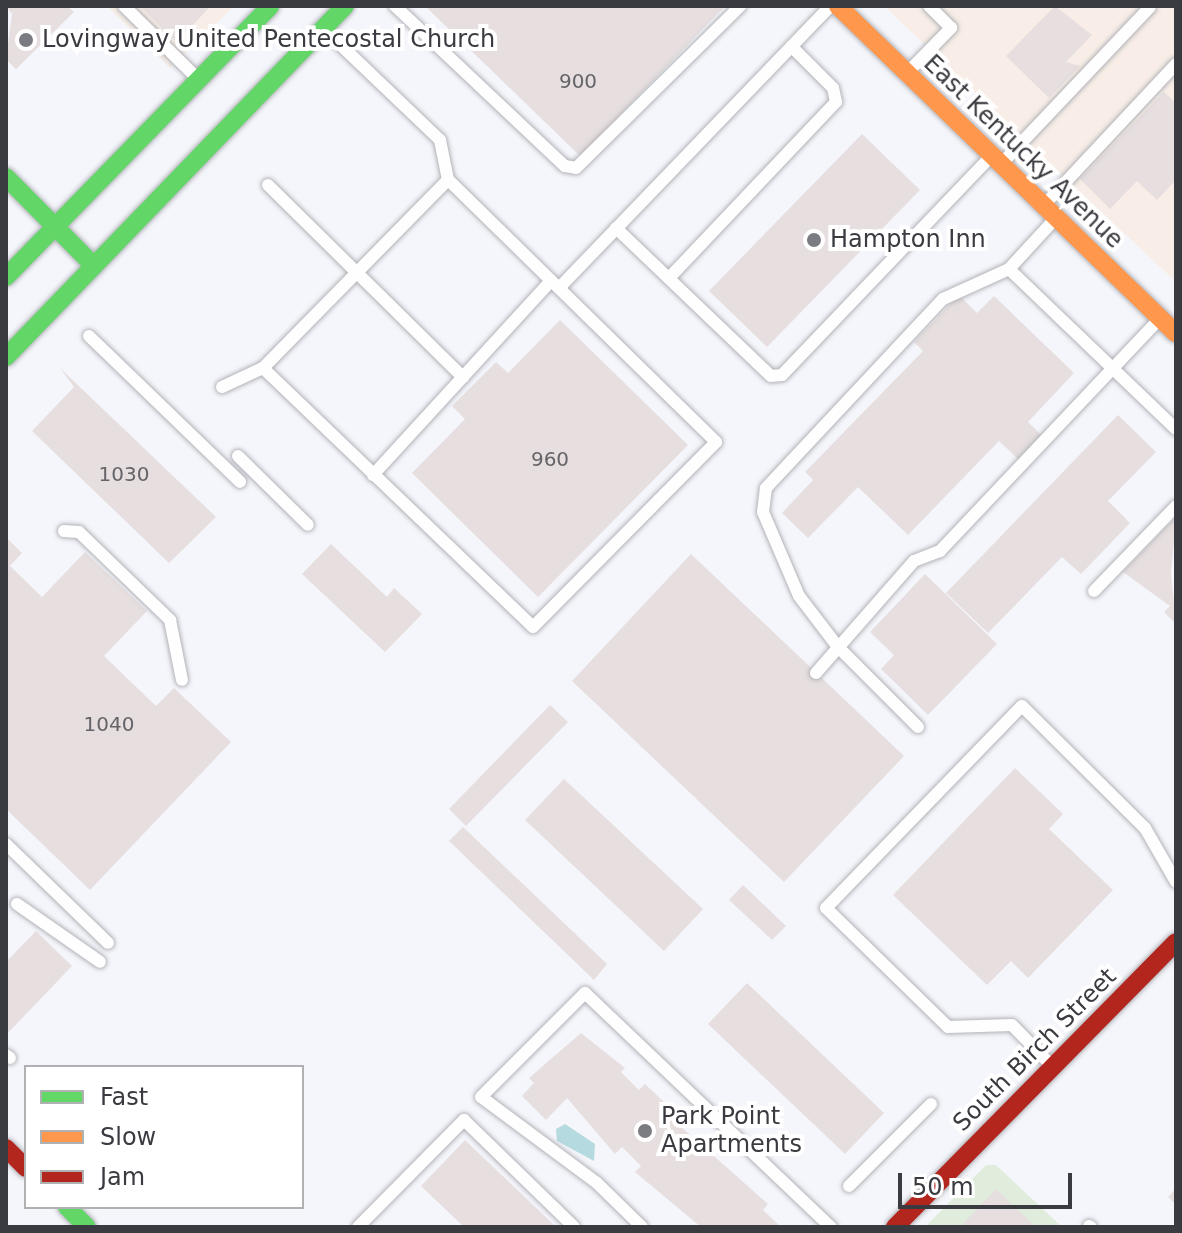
<!DOCTYPE html>
<style>
body{margin:0}
#map{position:relative;width:1182px;height:1233px;overflow:hidden;background:#f5f6fb;font-family:"DejaVu Sans",sans-serif}
div>[style]{position:absolute}
[style*='--x']{left:calc(var(--x)*1px);top:calc(var(--y)*1px);width:calc(var(--w)*1px);rotate:calc(var(--a)*1deg)}
.commercial>*{inset:0;background:#f8eee7}
.green>*{inset:0;background:#e1eddc}
.water>*{inset:0;background:#b5dadf}
.building>*{inset:0;background:#e6dedf}
.path>*{height:4px;margin-top:-2px;transform-origin:0;background:repeating-linear-gradient(90deg,#dfe0e2 0 2px,transparent 0 8px)}
.roads{filter:drop-shadow(0 0 2px #b2b3b8) drop-shadow(0 0 2px #b2b3b8)}
.lane>*{height:12px;margin:-6px;padding:0 6px;transform-origin:6px;border-radius:6px;background:#fefefe}
.fast>*{height:18px;margin:-9px;padding:0 9px;transform-origin:9px;border-radius:9px;background:#63d668}
.slow>*{height:18px;margin:-9px;padding:0 9px;transform-origin:9px;border-radius:9px;background:#ff974d}
.jam>*{height:18px;margin:-9px;padding:0 9px;transform-origin:9px;border-radius:9px;background:#b3261e}
.dots>*{width:22px;height:22px;translate:-50% -50%;box-sizing:border-box;border:4px solid #fff;border-radius:50%}
span{translate:-50% -50%;white-space:nowrap;text-align:center;line-height:1.15;-webkit-text-stroke:8px #fff;paint-order:stroke}
.number-label{font-size:20px;color:#656468}
.number-label span{-webkit-text-stroke-width:0}
.poi-label{font-size:24px;color:#3a3b40}
.left{translate:0 -50%;text-align:left}
.street-label{font-size:24px;color:#3a3b40}
.frame{position:absolute;inset:0;border:8px solid #3a3b40;pointer-events:none}
.legend{position:absolute;left:24px;top:1065px;width:280px;height:144px;box-sizing:border-box;background:#fff;border:2px solid #b0b1b3;margin:0;padding:10px 14px;list-style:none;font-size:24px;color:#3a3b40}
.legend li{display:flex;align-items:center;gap:16px;height:40px}
.legend b{width:40px;border:2px solid #b0b1b3}
.scale{position:absolute;left:898px;top:1173px;width:174px;height:36px;box-sizing:border-box;border:4px solid #3a3b40;border-top:0;padding-left:10px;font-size:24px;line-height:28px;white-space:nowrap;color:#3a3b40;-webkit-text-stroke:6px #fff;paint-order:stroke}
</style>
<div id="map">
<div class="commercial">
<div style="clip-path:polygon(107px 6px,234px 6px,170px 68px)"></div>
<div style="clip-path:polygon(884px 6px,1176px 6px,1176px 282px,1029px 144px)"></div>
</div>
<div class="green">
<div style="clip-path:polygon(986px 1165px,996px 1165px,1062px 1227px,925px 1227px)"></div>
</div>
<div class="water">
<div style="clip-path:polygon(565px 1124px,595px 1144px,594px 1161px,557px 1141px,556px 1129px)"></div>
</div>
<div class="building">
<div style="clip-path:polygon(6px 6px,67px 6px,74px 12px,16px 69px,6px 59px,12px 14px)"></div>
<div style="clip-path:polygon(140px 6px,211px 6px,176px 42px)"></div>
<div style="clip-path:polygon(425px 6px,725px 6px,580px 156px)"></div>
<div style="clip-path:polygon(1055px 6px,1092px 35px,1066px 62px,1080px 66px,1049px 98px,1006px 56px)"></div>
<div style="clip-path:polygon(1164px 92px,1176px 103px,1176px 180px,1157px 200px,1137px 181px,1110px 209px,1080px 179px)"></div>
<div style="clip-path:polygon(862px 134px,920px 190px,767px 347px,709px 291px)"></div>
<div style="clip-path:polygon(959px 295px,977px 313px,994px 296px,1074px 373px,1028px 422px,1043px 437px,1020px 461px,999px 441px,908px 535px,858px 487px,808px 538px,782px 513px,813px 480px,805px 472px,923px 351px,914px 342px)"></div>
<div style="clip-path:polygon(560px 320px,688px 445px,538px 597px,412px 473px,465px 419px,452px 406px,496px 362px,508px 373px)"></div>
<div style="clip-path:polygon(60px 368px,216px 517px,169px 563px,32px 431px,74px 387px)"></div>
<div style="clip-path:polygon(1118px 415px,1156px 452px,1108px 501px,1130px 523px,1081px 574px,1062px 557px,988px 633px,946px 593px)"></div>
<div style="clip-path:polygon(1176px 517px,1171px 573px,1176px 624px,1164px 612px,1170px 606px,1123px 572px)"></div>
<div style="clip-path:polygon(6px 537px,22px 553px,10px 566px,42px 597px,85px 552px,147px 611px,104px 656px,156px 706px,174px 688px,231px 742px,90px 890px,6px 809px)"></div>
<div style="clip-path:polygon(331px 544px,387px 597px,394px 588px,422px 614px,385px 652px,302px 574px)"></div>
<div style="clip-path:polygon(691px 554px,904px 756px,784px 882px,572px 681px)"></div>
<div style="clip-path:polygon(925px 574px,997px 644px,928px 715px,881px 669px,894px 655px,870px 632px)"></div>
<div style="clip-path:polygon(550px 705px,568px 722px,466px 826px,449px 809px)"></div>
<div style="clip-path:polygon(1015px 768px,1063px 814px,1049px 829px,1113px 890px,1028px 978px,1011px 961px,987px 985px,893px 895px)"></div>
<div style="clip-path:polygon(564px 779px,703px 909px,664px 951px,525px 820px)"></div>
<div style="clip-path:polygon(463px 827px,607px 964px,594px 980px,449px 841px)"></div>
<div style="clip-path:polygon(743px 885px,786px 926px,772px 940px,729px 900px)"></div>
<div style="clip-path:polygon(36px 931px,72px 966px,6px 1035px,6px 962px)"></div>
<div style="clip-path:polygon(747px 983px,884px 1113px,845px 1154px,708px 1024px)"></div>
<div style="clip-path:polygon(581px 1033px,625px 1068px,621px 1072px,639px 1090px,645px 1084px,667px 1105px,662px 1110px,768px 1204px,763px 1210px,781px 1227px,701px 1227px,635px 1172px,641px 1166px,622px 1147px,615px 1154px,567px 1098px,546px 1120px,522px 1096px,534px 1083px,529px 1078px)"></div>
<div style="clip-path:polygon(465px 1140px,556px 1227px,464px 1227px,421px 1186px)"></div>
<div style="clip-path:polygon(1176px 1188px,1176px 1205px,1168px 1197px)"></div>
<div style="clip-path:polygon(996px 1189px,1036px 1227px,960px 1227px)"></div>
</div>
<div class="path">
<div style="--x:1063;--y:1227;--w:1;--a:-90"></div>
</div>
<div class="roads">
<div class="lane">
<div style="--x:124;--y:6;--w:101;--a:44.6"></div>
<div style="--x:395;--y:6;--w:233;--a:43.3"></div>
<div style="--x:565;--y:166;--w:11;--a:10"></div>
<div style="--x:576;--y:168;--w:231;--a:-44.6"></div>
<div style="--x:908;--y:72;--w:62;--a:-45.7"></div>
<div style="--x:951;--y:28;--w:31;--a:-135"></div>
<div style="--x:1004;--y:161;--w:212;--a:-46.5"></div>
<div style="--x:268;--y:185;--w:274;--a:44.6"></div>
<div style="--x:1046;--y:203;--w:190;--a:-46.9"></div>
<div style="--x:1054;--y:220;--w:67;--a:132.6"></div>
<div style="--x:1009;--y:269;--w:231;--a:43.8"></div>
<div style="--x:616;--y:228;--w:214;--a:43.7"></div>
<div style="--x:771;--y:376;--w:11;--a:-5"></div>
<div style="--x:782;--y:375;--w:303;--a:-46.3"></div>
<div style="--x:669;--y:278;--w:243;--a:-46.5"></div>
<div style="--x:836;--y:102;--w:14;--a:-102"></div>
<div style="--x:833;--y:88;--w:59;--a:-135"></div>
<div style="--x:559;--y:288;--w:391;--a:-46.1"></div>
<div style="--x:89;--y:336;--w:210;--a:44"></div>
<div style="--x:263;--y:368;--w:264;--a:-45.5"></div>
<div style="--x:222;--y:387;--w:45;--a:-24.9"></div>
<div style="--x:263;--y:368;--w:374;--a:43.8"></div>
<div style="--x:533;--y:627;--w:260;--a:-45.3"></div>
<div style="--x:716;--y:442;--w:375;--a:-135.6"></div>
<div style="--x:448;--y:180;--w:41;--a:-101.3"></div>
<div style="--x:440;--y:140;--w:158;--a:-136.3"></div>
<div style="--x:238;--y:456;--w:98;--a:44.6"></div>
<div style="--x:373;--y:475;--w:263;--a:-47.5"></div>
<div style="--x:64;--y:531;--w:15;--a:4"></div>
<div style="--x:79;--y:532;--w:127;--a:44"></div>
<div style="--x:170;--y:620;--w:61;--a:78.7"></div>
<div style="--x:1094;--y:591;--w:118;--a:-46"></div>
<div style="--x:816;--y:673;--w:149;--a:-48.8"></div>
<div style="--x:914;--y:561;--w:28;--a:-21"></div>
<div style="--x:940;--y:551;--w:320;--a:-46.6"></div>
<div style="--x:918;--y:727;--w:113;--a:-135"></div>
<div style="--x:838;--y:647;--w:64;--a:-127.4"></div>
<div style="--x:799;--y:596;--w:91;--a:-113.2"></div>
<div style="--x:763;--y:512;--w:24;--a:-83"></div>
<div style="--x:766;--y:488;--w:259;--a:-46.9"></div>
<div style="--x:943;--y:299;--w:72;--a:-24.4"></div>
<div style="--x:6;--y:844;--w:142;--a:44.1"></div>
<div style="--x:17;--y:904;--w:101;--a:34.9"></div>
<div style="--x:6;--y:1055;--w:5;--a:37"></div>
<div style="--x:1052;--y:1066;--w:57;--a:-134.3"></div>
<div style="--x:1012;--y:1025;--w:64;--a:178.2"></div>
<div style="--x:948;--y:1027;--w:170;--a:-135.7"></div>
<div style="--x:826;--y:908;--w:281;--a:-45.9"></div>
<div style="--x:1022;--y:706;--w:173;--a:44.8"></div>
<div style="--x:1145;--y:828;--w:62;--a:60.1"></div>
<div style="--x:849;--y:1186;--w:116;--a:-45"></div>
<div style="--x:1089;--y:1226;--w:2;--a:27"></div>
<div style="--x:358;--y:1227;--w:151;--a:-45.3"></div>
<div style="--x:464;--y:1120;--w:153;--a:44.2"></div>
<div style="--x:642;--y:1227;--w:63;--a:-135.6"></div>
<div style="--x:597;--y:1183;--w:144;--a:-143.4"></div>
<div style="--x:481;--y:1097;--w:147;--a:-45"></div>
<div style="--x:585;--y:993;--w:340;--a:43.6"></div>
</div>
<div class="fast">
<div style="--x:6;--y:177;--w:125;--a:45.3"></div>
<div style="--x:6;--y:277;--w:378;--a:-45.7"></div>
<div style="--x:6;--y:357;--w:488;--a:-46"></div>
<div style="--x:67;--y:1207;--w:28;--a:45"></div>
</div>
<div class="slow">
<div style="--x:838;--y:6;--w:470;--a:44.1"></div>
</div>
<div class="jam">
<div style="--x:6;--y:1148;--w:28;--a:45"></div>
<div style="--x:895;--y:1227;--w:400;--a:-45.4"></div>
</div>
</div>
<div class="dots">
<div style="left:26px;top:40px;background:#7b7c81"></div>
<div style="left:814px;top:240px;background:#7b7c81"></div>
<div style="left:645px;top:1131px;background:#7b7c81"></div>
</div>
<div class="number-label">
<span style="left:578px;top:81px">900</span>
<span style="left:550px;top:459px">960</span>
<span style="left:124px;top:474px">1030</span>
<span style="left:109px;top:724px">1040</span>
</div>
<div class="poi-label">
<span class="left" style="left:42px;top:40px">Lovingway United Pentecostal Church</span>
<span class="left" style="left:830px;top:240px">Hampton Inn</span>
<span class="left" style="left:661px;top:1131px">Park Point<br>Apartments</span>
</div>
<div class="street-label">
<span style="left:1023px;top:152px;rotate:44deg">East Kentucky Avenue</span>
<span style="left:1035px;top:1050px;rotate:-45deg">South Birch Street</span>
</div>
<div class="frame"></div>
<ul class="legend">
<li><b style="height:10px;background:#63d668"></b>Fast</li>
<li><b style="height:10px;background:#ff974d"></b>Slow</li>
<li><b style="height:10px;background:#b3261e"></b>Jam</li>
</ul>
<div class="scale">50 m</div>
</div>
